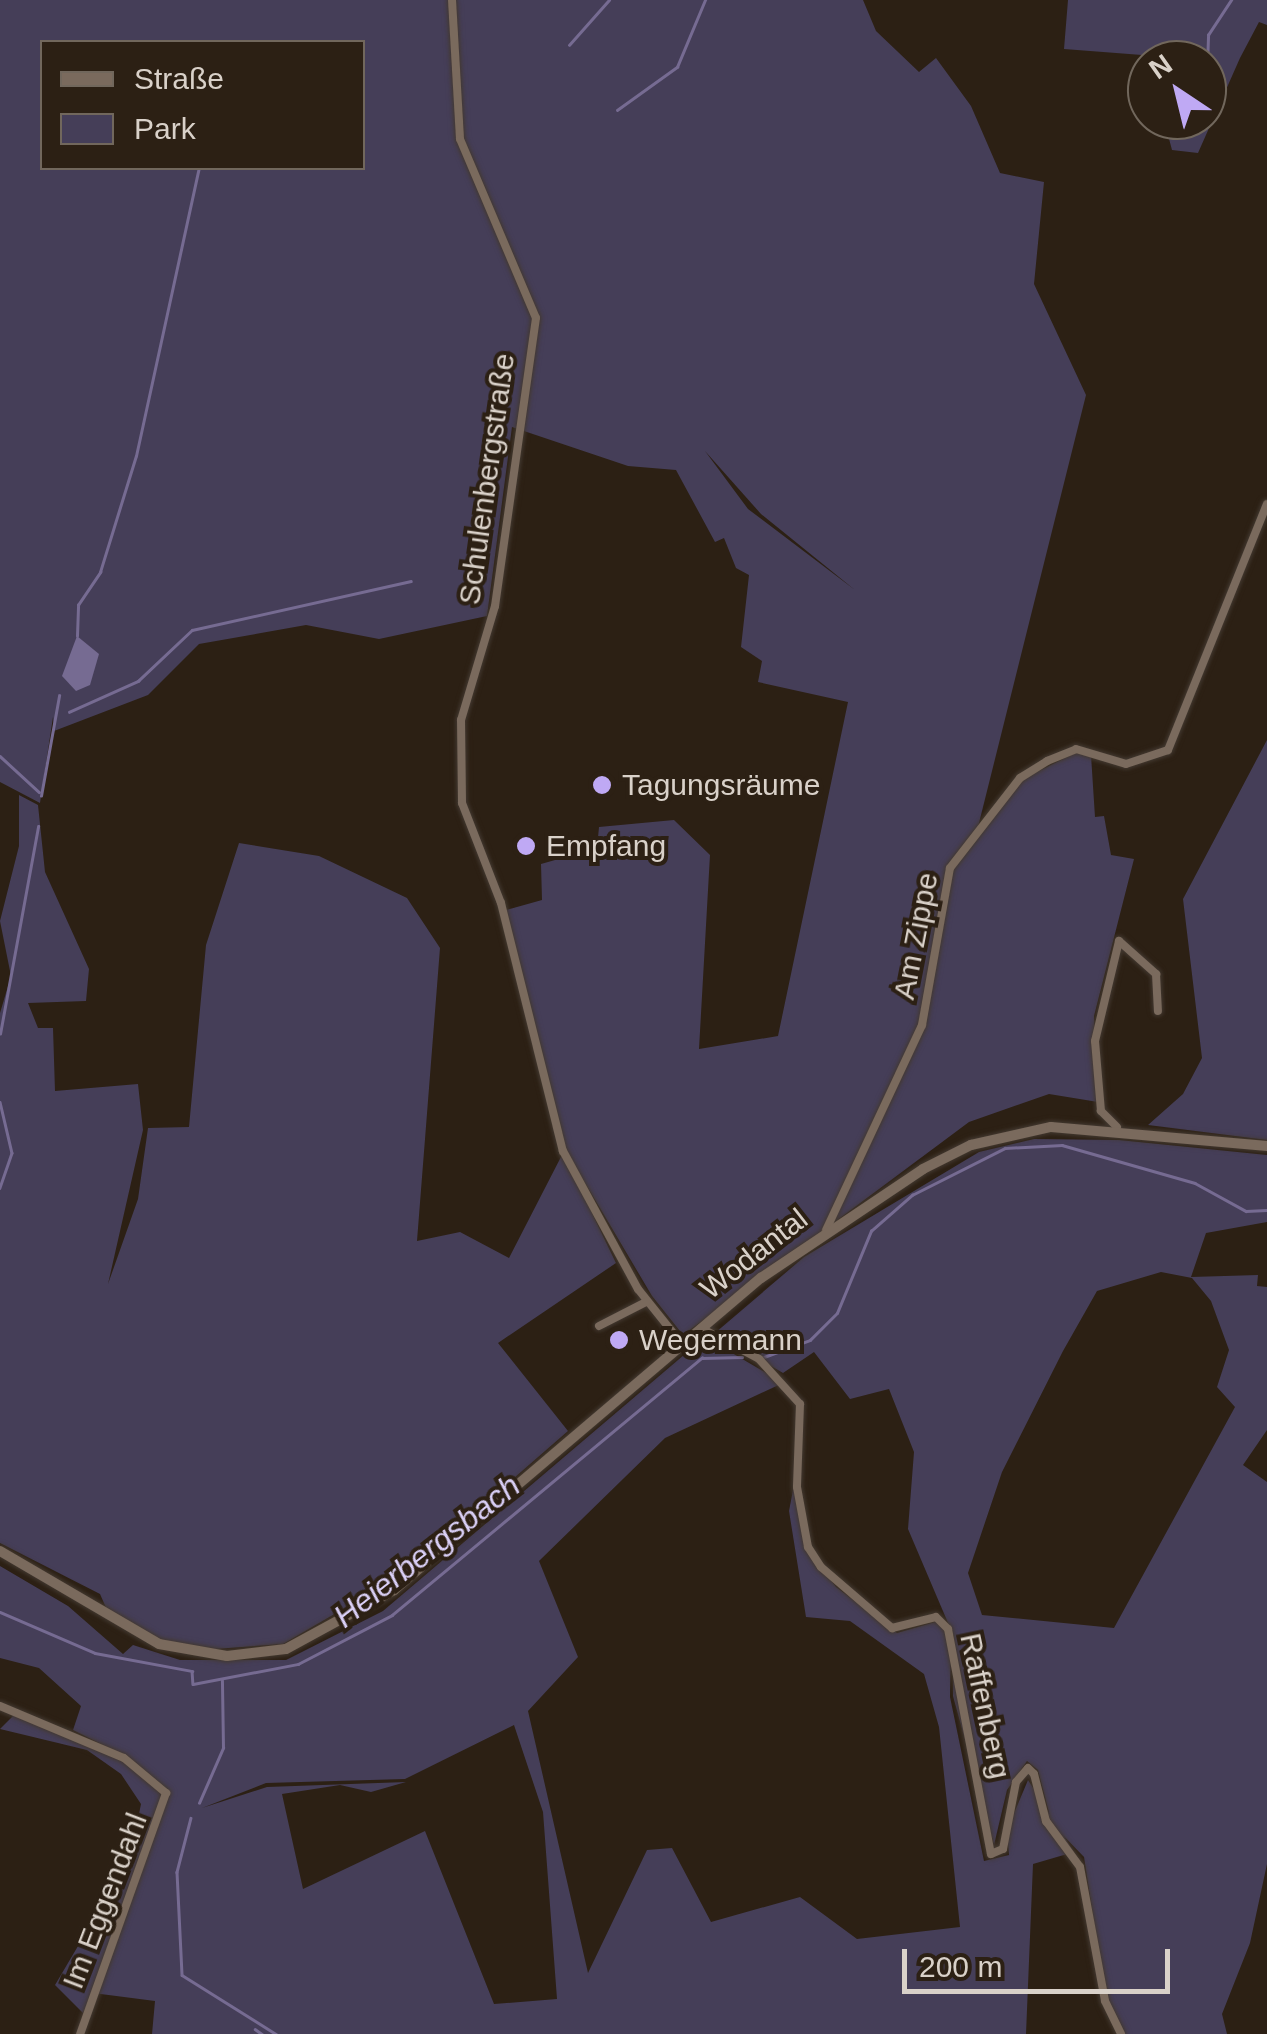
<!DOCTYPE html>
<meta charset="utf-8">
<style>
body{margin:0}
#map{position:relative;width:1267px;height:2034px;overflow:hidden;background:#2c2014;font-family:Helvetica,sans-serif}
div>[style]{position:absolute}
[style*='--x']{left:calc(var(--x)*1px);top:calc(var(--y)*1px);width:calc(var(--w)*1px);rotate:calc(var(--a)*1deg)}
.green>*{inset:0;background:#453e58}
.water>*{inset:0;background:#766b92}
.stream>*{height:2.5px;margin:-1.25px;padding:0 1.25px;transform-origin:1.25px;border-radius:1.25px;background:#766b92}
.roads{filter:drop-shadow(0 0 2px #433931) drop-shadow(0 0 2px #433931)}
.minor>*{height:8px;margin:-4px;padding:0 4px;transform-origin:4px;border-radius:4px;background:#7a6a5d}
.secondary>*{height:10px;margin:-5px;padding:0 5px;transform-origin:5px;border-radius:5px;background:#7a6a5d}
.dots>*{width:28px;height:28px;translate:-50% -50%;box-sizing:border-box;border:5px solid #2c2014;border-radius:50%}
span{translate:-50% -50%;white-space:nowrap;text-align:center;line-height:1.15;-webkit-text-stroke:8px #2c2014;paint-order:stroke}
.street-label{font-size:30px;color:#d9d1c9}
.poi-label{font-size:30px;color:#d9d1c9}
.left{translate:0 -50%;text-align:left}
.water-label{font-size:32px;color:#dad0f7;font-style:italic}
.legend{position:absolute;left:40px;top:40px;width:325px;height:130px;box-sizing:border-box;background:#2c2014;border:2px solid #71675c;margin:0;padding:12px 18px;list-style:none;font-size:30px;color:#d9d1c9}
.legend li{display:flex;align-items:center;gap:20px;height:50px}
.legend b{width:50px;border:2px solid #71675c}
.north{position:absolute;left:1127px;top:40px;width:100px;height:100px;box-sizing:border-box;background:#2c2014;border:2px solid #71675c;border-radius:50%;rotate:325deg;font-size:28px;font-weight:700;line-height:40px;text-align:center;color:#d9d1c9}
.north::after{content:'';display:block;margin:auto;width:35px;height:45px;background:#bfa9f4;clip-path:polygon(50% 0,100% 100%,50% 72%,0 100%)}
.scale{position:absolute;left:902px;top:1949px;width:268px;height:45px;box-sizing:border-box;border:5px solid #d9d1c9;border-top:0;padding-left:12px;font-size:30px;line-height:35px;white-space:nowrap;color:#d9d1c9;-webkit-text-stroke:8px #2c2014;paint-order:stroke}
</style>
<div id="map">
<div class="green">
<div style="clip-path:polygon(evenodd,0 0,863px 0,876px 31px,919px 72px,936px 58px,971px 106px,1000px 173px,1044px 182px,1034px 284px,1086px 395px,977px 831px,1021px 780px,1079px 751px,1091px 755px,1095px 817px,1104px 816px,1111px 855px,1134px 859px,1094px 1016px,1098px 1102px,1049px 1094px,969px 1122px,683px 1335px,652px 1296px,565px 1149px,506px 910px,542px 900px,541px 864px,597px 848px,599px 827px,674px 820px,710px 855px,699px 1049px,778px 1036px,848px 702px,758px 682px,762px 661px,741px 647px,749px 575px,736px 568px,724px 538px,715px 542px,676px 470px,628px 466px,512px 427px,487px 616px,379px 639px,306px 625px,199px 644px,148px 695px,54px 731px,53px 717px,40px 803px,0 782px,0 0,42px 42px,362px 42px,362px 168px,42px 168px,42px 42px,0 0,705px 451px,761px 514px,855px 590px,748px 509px,705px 451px)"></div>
<div style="clip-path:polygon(1068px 0,1267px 0,1267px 25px,1259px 22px,1240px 58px,1198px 153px,1172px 150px,1164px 120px,1207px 120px,1207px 60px,1064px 49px)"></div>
<div style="clip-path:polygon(1267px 740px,1267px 1140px,1148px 1125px,1183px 1094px,1202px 1058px,1183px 899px)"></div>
<div style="clip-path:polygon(19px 795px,38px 805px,45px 872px,89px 969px,86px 1001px,28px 1003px,38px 1028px,53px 1028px,55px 1091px,138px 1084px,143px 1130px,108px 1284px,138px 1199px,148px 1128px,189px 1127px,206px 945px,239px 843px,319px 856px,407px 898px,440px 948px,417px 1241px,460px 1232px,509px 1258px,563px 1153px,616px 1263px,498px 1343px,568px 1431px,405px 1573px,283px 1644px,201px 1650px,152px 1638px,107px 1610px,100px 1594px,0 1543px,0 1013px,11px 976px,0 921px,19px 846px)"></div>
<div style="clip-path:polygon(evenodd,1119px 1140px,1267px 1155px,1267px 1222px,1206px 1233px,1191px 1277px,1258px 1275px,1257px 1286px,1267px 1287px,1267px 1430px,1243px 1465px,1267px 1482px,1267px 1864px,1250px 1943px,1222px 2014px,1227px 2034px,1123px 2034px,1106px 2000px,1084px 1857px,1052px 1824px,1038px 1770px,1027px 1761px,1007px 1790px,994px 1845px,953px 1696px,954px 1637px,908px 1529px,914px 1452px,889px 1389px,850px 1399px,814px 1352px,783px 1373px,715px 1333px,804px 1257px,979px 1152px,1034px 1139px,1119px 1140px,1161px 1272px,1192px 1278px,1211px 1301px,1229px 1350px,1217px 1387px,1235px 1407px,1114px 1628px,982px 1615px,968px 1573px,1002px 1472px,1063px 1351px,1097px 1291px,1161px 1272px)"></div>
<div style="clip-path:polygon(evenodd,705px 1337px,783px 1383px,665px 1438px,539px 1561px,578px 1657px,528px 1711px,588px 1973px,647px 1850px,672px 1848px,711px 1922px,800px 1897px,857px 1939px,960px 1927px,939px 1727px,924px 1674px,850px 1621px,806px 1617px,789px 1511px,794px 1485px,806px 1548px,836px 1587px,897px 1633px,942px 1620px,951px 1638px,950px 1697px,984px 1861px,1009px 1855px,1007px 1830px,1028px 1780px,1074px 1852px,1033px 1864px,1026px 2034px,152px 2034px,155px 2001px,93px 1993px,83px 2013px,55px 1985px,130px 1858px,141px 1804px,121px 1774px,87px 1750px,0 1729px,16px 1713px,123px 1760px,170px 1798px,127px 1757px,73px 1730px,81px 1706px,39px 1668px,0 1658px,0 1566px,68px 1606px,123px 1654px,133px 1645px,180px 1660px,286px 1660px,383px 1611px,705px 1337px,514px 1725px,543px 1812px,557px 1999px,494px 2004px,425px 1831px,303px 1889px,282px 1794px,340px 1785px,371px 1792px,406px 1782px,267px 1787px,202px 1808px,266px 1783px,405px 1779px,514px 1725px)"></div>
</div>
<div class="water">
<div style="clip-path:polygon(77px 636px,99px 654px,90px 685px,76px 691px,62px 676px)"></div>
</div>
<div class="stream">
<div style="--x:569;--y:45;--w:60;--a:-48.4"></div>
<div style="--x:1207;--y:66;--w:31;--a:-88"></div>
<div style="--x:1208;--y:35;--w:42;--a:-56.7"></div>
<div style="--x:617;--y:110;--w:74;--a:-35.6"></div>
<div style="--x:677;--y:67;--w:73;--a:-67.3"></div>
<div style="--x:1191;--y:132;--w:12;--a:-81"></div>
<div style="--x:77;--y:636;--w:31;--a:-88"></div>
<div style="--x:78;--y:605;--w:40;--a:-56"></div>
<div style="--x:100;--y:572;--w:121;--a:-72.8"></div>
<div style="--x:136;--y:456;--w:295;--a:-77.7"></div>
<div style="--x:69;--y:712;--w:76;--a:-24.2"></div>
<div style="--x:138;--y:681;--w:74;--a:-43.4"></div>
<div style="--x:192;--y:630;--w:224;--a:-12.6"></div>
<div style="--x:0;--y:756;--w:53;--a:42.7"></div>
<div style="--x:41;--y:796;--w:102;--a:-79.8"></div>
<div style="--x:0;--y:1034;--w:211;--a:-79.6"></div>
<div style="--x:0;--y:1102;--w:52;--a:76.8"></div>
<div style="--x:12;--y:1153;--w:37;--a:109"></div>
<div style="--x:764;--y:1357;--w:49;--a:-20.3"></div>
<div style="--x:810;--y:1340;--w:38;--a:-45"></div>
<div style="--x:837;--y:1313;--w:89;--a:-67.5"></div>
<div style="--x:871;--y:1231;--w:55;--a:-41.3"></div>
<div style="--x:912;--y:1195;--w:104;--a:-26.8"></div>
<div style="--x:1005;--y:1148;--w:57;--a:-3"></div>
<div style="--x:1062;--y:1145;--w:138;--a:15.9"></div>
<div style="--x:1195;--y:1183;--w:58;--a:28.8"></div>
<div style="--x:1246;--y:1211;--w:21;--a:-3"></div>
<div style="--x:0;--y:1612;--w:103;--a:23.3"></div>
<div style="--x:95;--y:1653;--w:99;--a:10.5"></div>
<div style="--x:192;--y:1671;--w:13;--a:86"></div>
<div style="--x:193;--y:1684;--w:107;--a:-10.8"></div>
<div style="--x:298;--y:1664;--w:106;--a:-27.5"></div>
<div style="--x:392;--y:1615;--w:403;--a:-39.7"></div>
<div style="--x:702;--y:1358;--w:40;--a:-1.4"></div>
<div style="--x:199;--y:1803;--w:60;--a:-66.4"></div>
<div style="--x:223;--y:1748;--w:67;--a:-90.9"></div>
<div style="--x:191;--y:1818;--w:56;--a:104.5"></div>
<div style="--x:177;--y:1872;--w:103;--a:87.2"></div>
<div style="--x:182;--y:1975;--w:111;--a:32.1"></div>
<div style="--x:255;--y:2029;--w:9;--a:36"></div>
</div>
<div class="roads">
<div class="minor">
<div style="--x:452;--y:0;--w:139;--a:86.7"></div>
<div style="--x:460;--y:139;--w:194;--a:67"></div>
<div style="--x:536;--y:318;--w:291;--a:98.1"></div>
<div style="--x:495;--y:606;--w:119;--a:106.6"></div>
<div style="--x:461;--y:720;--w:83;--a:89.3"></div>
<div style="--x:462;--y:803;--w:107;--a:68.7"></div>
<div style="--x:501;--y:903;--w:256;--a:76"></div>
<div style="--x:563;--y:1151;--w:157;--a:61.5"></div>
<div style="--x:638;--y:1289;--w:70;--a:51.3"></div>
<div style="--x:1117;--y:1127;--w:23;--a:-135"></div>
<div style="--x:1101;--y:1111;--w:70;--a:-94.9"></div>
<div style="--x:1095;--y:1041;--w:103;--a:-76.5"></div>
<div style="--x:1119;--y:941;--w:50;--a:41.7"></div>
<div style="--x:1156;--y:974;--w:37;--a:87"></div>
<div style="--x:826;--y:1230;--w:226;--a:-64.9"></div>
<div style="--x:922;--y:1025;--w:159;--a:-79.9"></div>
<div style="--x:950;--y:868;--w:114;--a:-52.1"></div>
<div style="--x:1020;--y:778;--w:32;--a:-32"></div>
<div style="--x:1047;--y:761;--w:31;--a:-22"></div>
<div style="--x:1076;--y:749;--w:52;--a:16.7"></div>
<div style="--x:1126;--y:764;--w:44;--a:-18.4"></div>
<div style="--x:1168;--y:750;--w:265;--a:-68.1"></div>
<div style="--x:599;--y:1326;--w:53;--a:-27.1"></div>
<div style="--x:701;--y:1328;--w:66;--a:28.1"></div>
<div style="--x:759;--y:1359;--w:61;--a:47.7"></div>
<div style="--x:800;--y:1404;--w:83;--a:92.1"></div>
<div style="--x:797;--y:1487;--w:61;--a:79.6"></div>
<div style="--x:808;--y:1547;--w:24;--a:57"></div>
<div style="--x:821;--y:1567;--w:94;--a:40.7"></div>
<div style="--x:892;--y:1628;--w:45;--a:-14"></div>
<div style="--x:936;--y:1617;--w:17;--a:45"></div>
<div style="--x:948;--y:1629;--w:229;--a:79.2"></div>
<div style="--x:991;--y:1854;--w:13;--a:-23"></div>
<div style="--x:1003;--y:1849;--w:68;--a:-79"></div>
<div style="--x:1016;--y:1782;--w:18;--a:-49"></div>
<div style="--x:1028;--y:1768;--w:8;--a:45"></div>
<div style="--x:1034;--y:1774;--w:49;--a:75.7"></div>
<div style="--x:1046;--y:1821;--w:57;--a:53.5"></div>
<div style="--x:1080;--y:1867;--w:136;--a:79.4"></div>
<div style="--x:1105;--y:2001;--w:37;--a:64"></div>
<div style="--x:0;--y:1706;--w:134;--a:22.8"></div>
<div style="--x:124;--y:1758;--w:55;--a:39.8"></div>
<div style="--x:166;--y:1793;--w:256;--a:109.6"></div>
</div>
<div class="secondary">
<div style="--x:0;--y:1551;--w:184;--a:30.3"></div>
<div style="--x:159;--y:1644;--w:69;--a:10"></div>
<div style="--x:227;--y:1656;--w:59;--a:-6.8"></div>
<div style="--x:286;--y:1649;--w:123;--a:-28.6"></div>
<div style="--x:394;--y:1590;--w:482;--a:-40.4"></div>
<div style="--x:761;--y:1278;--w:195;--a:-33.9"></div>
<div style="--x:923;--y:1169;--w:54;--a:-26.6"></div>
<div style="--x:971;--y:1145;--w:82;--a:-12.7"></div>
<div style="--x:1051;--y:1127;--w:217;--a:5"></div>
</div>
</div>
<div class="dots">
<div style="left:602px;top:785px;background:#bfa9f4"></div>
<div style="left:526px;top:846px;background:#bfa9f4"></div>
<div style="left:619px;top:1340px;background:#bfa9f4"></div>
</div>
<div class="street-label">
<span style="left:487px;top:479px;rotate:-82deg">Schulenbergstraße</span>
<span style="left:916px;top:936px;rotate:-79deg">Am Zippe</span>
<span style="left:754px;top:1254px;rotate:-38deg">Wodantal</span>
<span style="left:985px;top:1706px;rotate:78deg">Raffenberg</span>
<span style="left:105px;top:1901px;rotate:-69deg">Im Eggendahl</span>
</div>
<div class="poi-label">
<span class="left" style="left:622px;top:785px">Tagungsräume</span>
<span class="left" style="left:546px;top:846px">Empfang</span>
<span class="left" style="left:639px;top:1340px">Wegermann</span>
</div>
<div class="water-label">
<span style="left:427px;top:1551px;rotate:-38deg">Heierbergsbach</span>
</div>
<ul class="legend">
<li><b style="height:12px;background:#7a6a5d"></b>Straße</li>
<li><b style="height:28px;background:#453e58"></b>Park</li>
</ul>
<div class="north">N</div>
<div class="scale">200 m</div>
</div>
